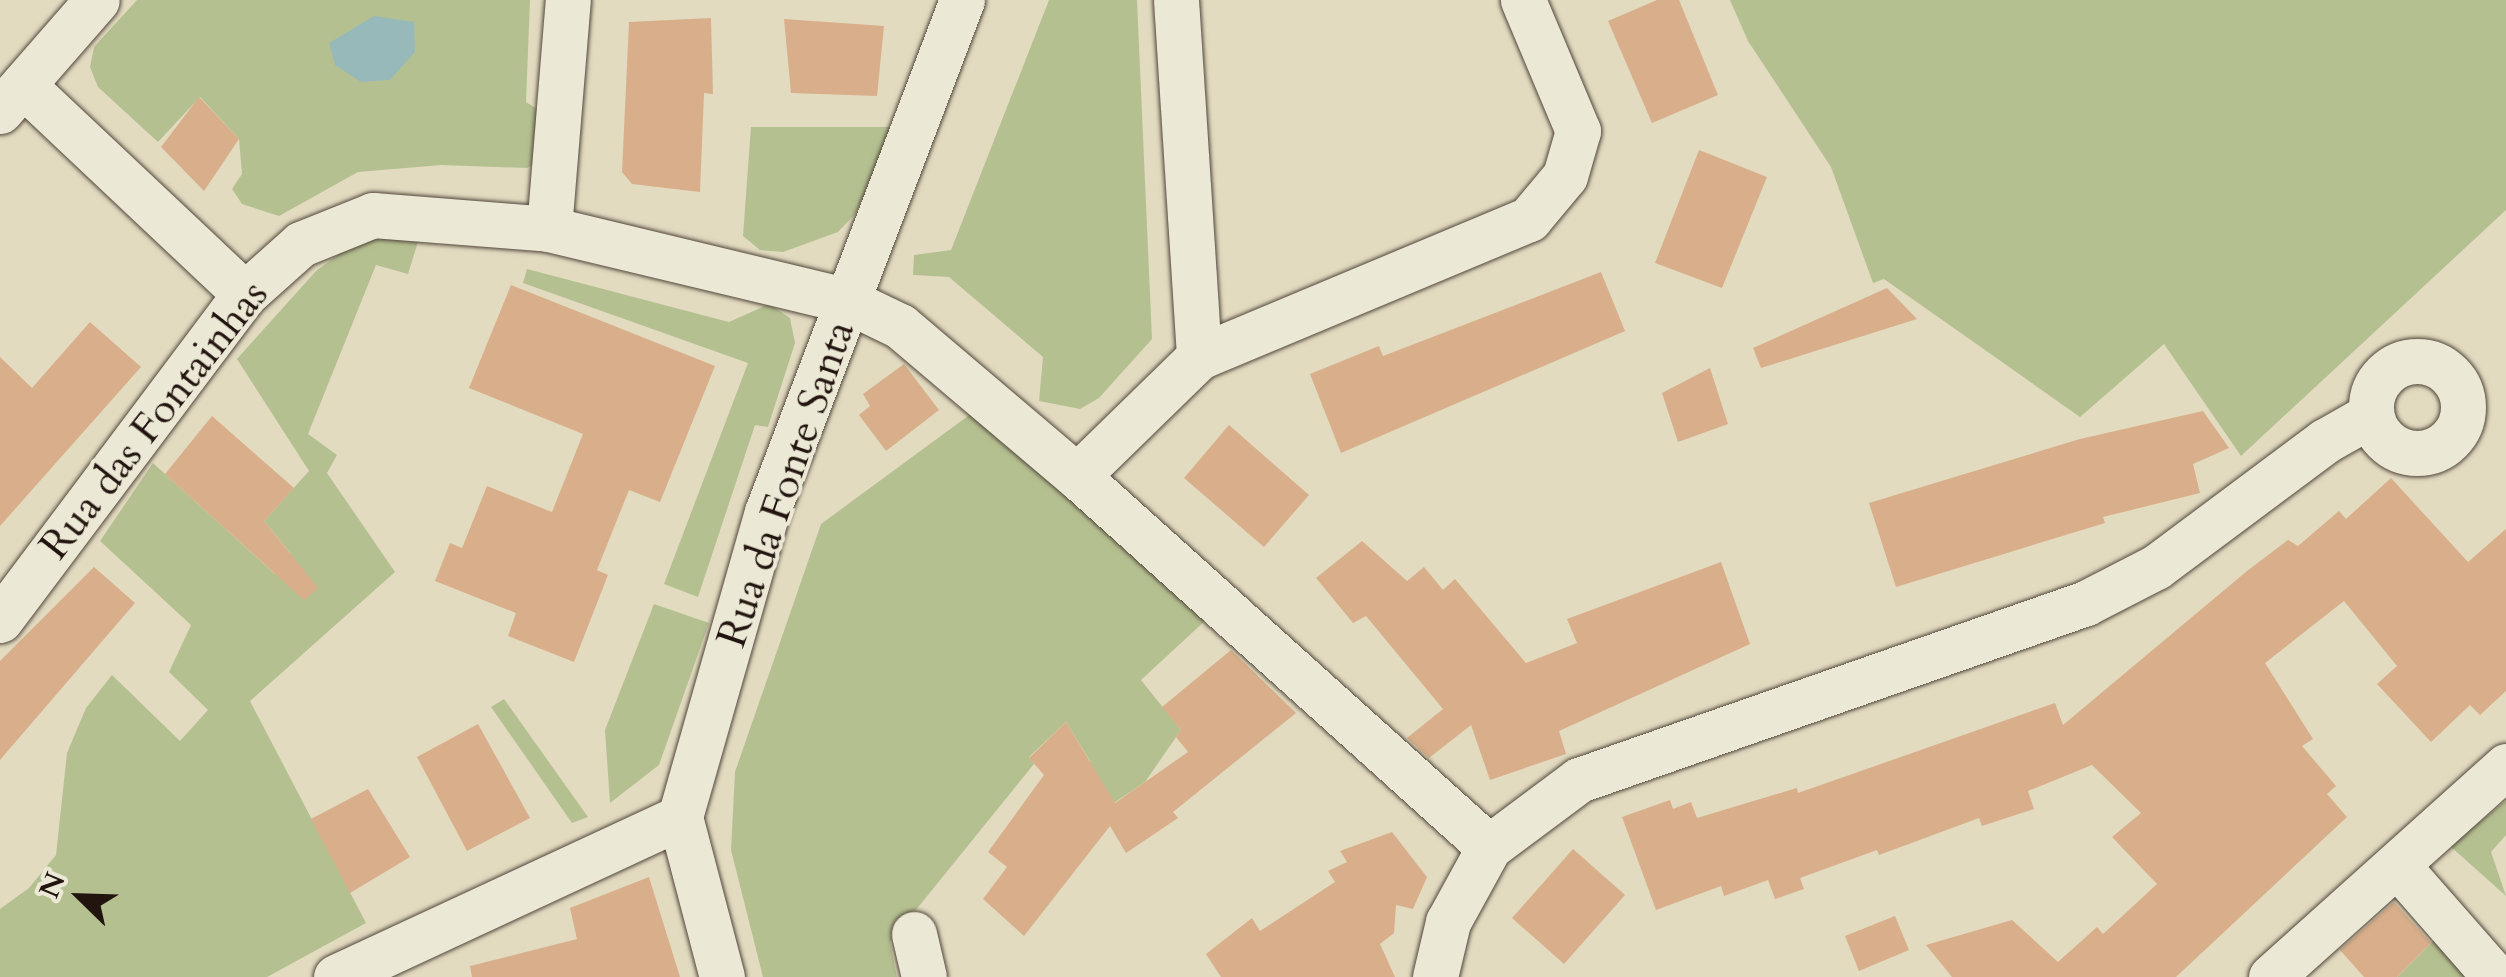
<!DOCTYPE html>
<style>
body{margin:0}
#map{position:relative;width:2506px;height:977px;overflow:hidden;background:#e2dbc0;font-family:Cardo,serif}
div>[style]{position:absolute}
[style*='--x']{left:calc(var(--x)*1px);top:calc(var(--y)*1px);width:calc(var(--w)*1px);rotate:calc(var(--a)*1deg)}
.green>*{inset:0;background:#b5c091}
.water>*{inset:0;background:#97b9ba}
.building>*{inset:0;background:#d8af8a}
.roads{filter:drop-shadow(0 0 2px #52463b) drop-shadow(0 0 2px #52463b)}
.minor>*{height:45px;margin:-22.5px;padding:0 22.5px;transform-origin:22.5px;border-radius:22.5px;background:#ece8d6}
.minor>.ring{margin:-22.5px;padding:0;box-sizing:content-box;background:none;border:45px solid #ece8d6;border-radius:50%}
span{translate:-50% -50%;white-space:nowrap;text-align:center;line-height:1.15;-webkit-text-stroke:8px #ece8d6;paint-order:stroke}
.street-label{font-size:42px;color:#22150f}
.north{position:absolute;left:30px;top:847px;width:100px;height:100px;-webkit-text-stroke:8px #ece8d6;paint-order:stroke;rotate:293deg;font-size:28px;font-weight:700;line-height:40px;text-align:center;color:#22150f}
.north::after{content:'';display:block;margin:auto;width:35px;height:45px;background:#22150f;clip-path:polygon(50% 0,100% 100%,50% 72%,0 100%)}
</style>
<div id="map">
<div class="green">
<div style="clip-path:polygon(137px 0,530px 0,526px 102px,537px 109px,541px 160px,527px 168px,441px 165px,358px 172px,279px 216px,242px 204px,232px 189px,242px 174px,239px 139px,200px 97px,158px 142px,98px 87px,90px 67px,94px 47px)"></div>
<div style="clip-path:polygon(1049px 0,1137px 0,1152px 339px,1099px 398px,1080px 409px,1039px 401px,1043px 357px,949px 277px,913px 275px,914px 255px,951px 250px)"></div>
<div style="clip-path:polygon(1730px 0,2506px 0,2506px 210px,2241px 456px,2164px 344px,2080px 417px,1884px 279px,1873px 283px,1831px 167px,1748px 41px)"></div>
<div style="clip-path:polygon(751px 127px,899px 127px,855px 214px,838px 232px,783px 252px,760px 250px,743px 236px)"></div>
<div style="clip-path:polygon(397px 233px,443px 240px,418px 242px,408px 274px,376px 265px,308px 434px,337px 455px,327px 473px,395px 572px,250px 701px,366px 923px,267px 977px,0 977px,0 909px,29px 888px,56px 855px,67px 753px,86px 708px,112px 675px,180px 741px,208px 710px,169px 672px,191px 625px,100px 541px,153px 463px,275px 574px,290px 553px,264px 521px,309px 471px,237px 359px,316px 271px,354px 243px)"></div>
<div style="clip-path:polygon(527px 269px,729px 322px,769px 304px,790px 318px,795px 343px,768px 427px,755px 425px,698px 597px,664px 584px,748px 363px,523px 283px)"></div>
<div style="clip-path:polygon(972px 413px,1207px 619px,1141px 680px,1181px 730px,1145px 782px,1102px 811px,1106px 832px,1065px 796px,1090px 761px,1066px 722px,1029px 757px,1034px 764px,890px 942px,897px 977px,763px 977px,731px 850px,735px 772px,821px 524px)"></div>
<div style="clip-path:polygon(654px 604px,709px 623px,659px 765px,610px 803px,605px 730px)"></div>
<div style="clip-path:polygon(504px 699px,588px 817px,572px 823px,491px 707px)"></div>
<div style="clip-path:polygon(2506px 801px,2506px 835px,2491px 852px,2506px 896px,2450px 846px)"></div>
<div style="clip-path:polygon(2441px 933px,2478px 977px,2397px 977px)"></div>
</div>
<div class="water">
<div style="clip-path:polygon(374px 16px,414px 22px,415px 52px,390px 80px,361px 82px,335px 65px,329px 43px)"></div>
</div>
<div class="building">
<div style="clip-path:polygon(1657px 0,1679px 0,1718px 95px,1652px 123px,1608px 21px)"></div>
<div style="clip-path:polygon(711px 18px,713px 94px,704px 93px,700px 192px,632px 184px,622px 172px,629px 22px)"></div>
<div style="clip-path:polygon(784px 19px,884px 26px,877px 96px,791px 93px)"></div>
<div style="clip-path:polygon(199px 97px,239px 139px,204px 191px,161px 147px)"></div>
<div style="clip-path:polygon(1699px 150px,1767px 177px,1722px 288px,1655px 263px)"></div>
<div style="clip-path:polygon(1601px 272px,1625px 331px,1341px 453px,1310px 374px,1379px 346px,1383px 356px)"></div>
<div style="clip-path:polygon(511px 285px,715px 366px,660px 502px,629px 490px,597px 570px,608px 575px,574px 662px,508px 636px,516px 613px,435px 581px,450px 543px,462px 548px,487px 486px,552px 512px,583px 434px,469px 388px)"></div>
<div style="clip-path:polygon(1887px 288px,1917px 319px,1761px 368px,1753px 348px)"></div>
<div style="clip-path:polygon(90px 322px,141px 367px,0 526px,0 357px,32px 388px)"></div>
<div style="clip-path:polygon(904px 364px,939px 410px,886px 451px,859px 415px,870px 406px,863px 394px)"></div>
<div style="clip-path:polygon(1710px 368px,1728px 424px,1678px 442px,1662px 393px)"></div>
<div style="clip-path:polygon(2203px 411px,2229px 448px,2193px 464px,2200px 493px,2103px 517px,2105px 523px,1896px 587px,1869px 503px,2080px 439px)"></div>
<div style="clip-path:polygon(212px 416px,294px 488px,264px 521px,318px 588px,304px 600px,165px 474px)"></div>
<div style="clip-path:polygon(1229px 425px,1309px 495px,1264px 547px,1184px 478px)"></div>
<div style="clip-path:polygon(2391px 478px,2468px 562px,2506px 529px,2506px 691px,2480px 715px,2470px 705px,2431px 742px,2377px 684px,2397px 666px,2344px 601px,2265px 663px,2313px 739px,2302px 746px,2336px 786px,2327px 794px,2347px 817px,2176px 977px,1952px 977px,1926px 945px,2012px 920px,2058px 962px,2097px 927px,2103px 934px,2157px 884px,2112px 837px,2141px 813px,2092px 765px,2028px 791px,2034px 809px,1982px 826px,1979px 818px,1879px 855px,1877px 850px,1800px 878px,1804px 889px,1775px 899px,1768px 880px,1724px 896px,1721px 886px,1656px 910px,1622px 817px,1670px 800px,1673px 809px,1691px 802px,1697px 818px,1797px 788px,1798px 793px,2055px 703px,2063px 725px,2247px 571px,2288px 540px,2298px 546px,2339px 511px,2346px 519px)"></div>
<div style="clip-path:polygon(1362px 541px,1407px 581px,1424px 567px,1443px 590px,1455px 579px,1526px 663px,1577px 643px,1567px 619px,1721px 562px,1750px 644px,1559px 731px,1566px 754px,1490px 780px,1471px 725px,1429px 758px,1407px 738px,1443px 709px,1366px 616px,1353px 623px,1316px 578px)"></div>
<div style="clip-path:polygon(94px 567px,135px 603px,0 760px,0 661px)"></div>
<div style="clip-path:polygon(1231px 650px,1296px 713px,1173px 812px,1178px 818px,1126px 853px,1110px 826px,1024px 936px,983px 899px,1007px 867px,988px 852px,1044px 775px,1029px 758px,1066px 722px,1115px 803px,1188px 752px,1176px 737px,1181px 730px,1162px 707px)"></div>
<div style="clip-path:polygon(478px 724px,530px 818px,467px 851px,417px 757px)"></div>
<div style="clip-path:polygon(368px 789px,410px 857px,350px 893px,311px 819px)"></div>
<div style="clip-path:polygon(1392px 832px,1427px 877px,1413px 909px,1396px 905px,1394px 933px,1380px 944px,1395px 977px,1221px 977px,1206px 954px,1252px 918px,1260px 931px,1335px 882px,1328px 871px,1347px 862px,1340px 851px)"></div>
<div style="clip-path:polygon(1573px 849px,1625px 895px,1564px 964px,1512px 918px)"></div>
<div style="clip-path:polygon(649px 877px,680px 977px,472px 977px,470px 966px,577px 939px,570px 908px)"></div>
<div style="clip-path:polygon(2394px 902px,2431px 943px,2397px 977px,2364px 977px,2340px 950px)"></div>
<div style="clip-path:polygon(1895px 916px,1909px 950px,1859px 971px,1845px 936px)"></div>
</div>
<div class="roads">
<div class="minor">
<div style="--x:1176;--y:0;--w:358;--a:86.3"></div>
<div style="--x:23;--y:85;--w:305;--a:43.3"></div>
<div style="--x:0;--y:111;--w:147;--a:-48.9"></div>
<div style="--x:549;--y:229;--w:230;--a:-85.3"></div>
<div class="ring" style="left:2371px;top:361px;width:47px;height:47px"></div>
<div style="--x:1077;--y:476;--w:170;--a:-44.3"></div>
<div style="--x:1199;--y:357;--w:358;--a:-22.7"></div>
<div style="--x:1529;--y:219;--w:56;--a:-50.1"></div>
<div style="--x:1565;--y:176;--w:47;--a:-73.9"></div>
<div style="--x:1578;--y:131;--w:142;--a:-112.8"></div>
<div style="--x:0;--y:620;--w:408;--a:-53.1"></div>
<div style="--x:245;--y:294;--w:75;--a:-41.8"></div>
<div style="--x:301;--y:244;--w:78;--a:-21.9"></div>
<div style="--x:373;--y:215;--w:177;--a:4.5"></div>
<div style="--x:549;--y:229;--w:308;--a:13.5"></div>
<div style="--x:848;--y:301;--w:58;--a:25.7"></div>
<div style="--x:900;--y:326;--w:232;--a:40.3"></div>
<div style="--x:1077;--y:476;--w:554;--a:42"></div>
<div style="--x:2397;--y:865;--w:149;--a:48.8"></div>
<div style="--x:914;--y:934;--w:44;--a:76.9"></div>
<div style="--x:336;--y:977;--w:379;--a:-24.9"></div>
<div style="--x:722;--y:977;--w:165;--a:-104.7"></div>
<div style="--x:680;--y:817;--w:317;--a:-74.1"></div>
<div style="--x:767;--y:512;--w:548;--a:-69.15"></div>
<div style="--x:1435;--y:977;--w:57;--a:-76.7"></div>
<div style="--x:1448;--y:922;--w:85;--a:-61.3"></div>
<div style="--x:1489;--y:847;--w:112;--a:-36.7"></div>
<div style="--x:1579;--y:780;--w:537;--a:-19.24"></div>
<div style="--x:2086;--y:603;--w:79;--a:-27.2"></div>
<div style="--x:2156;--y:567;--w:211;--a:-36.7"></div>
<div style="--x:2325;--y:441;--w:53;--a:-29.5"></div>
<div style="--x:2271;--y:977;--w:316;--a:-41.9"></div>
</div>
</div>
<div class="street-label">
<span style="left:154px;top:420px;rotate:-52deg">Rua das Fontainhas</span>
<span style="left:786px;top:484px;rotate:-71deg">Rua da Fonte Santa</span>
</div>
<div class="north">N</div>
</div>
